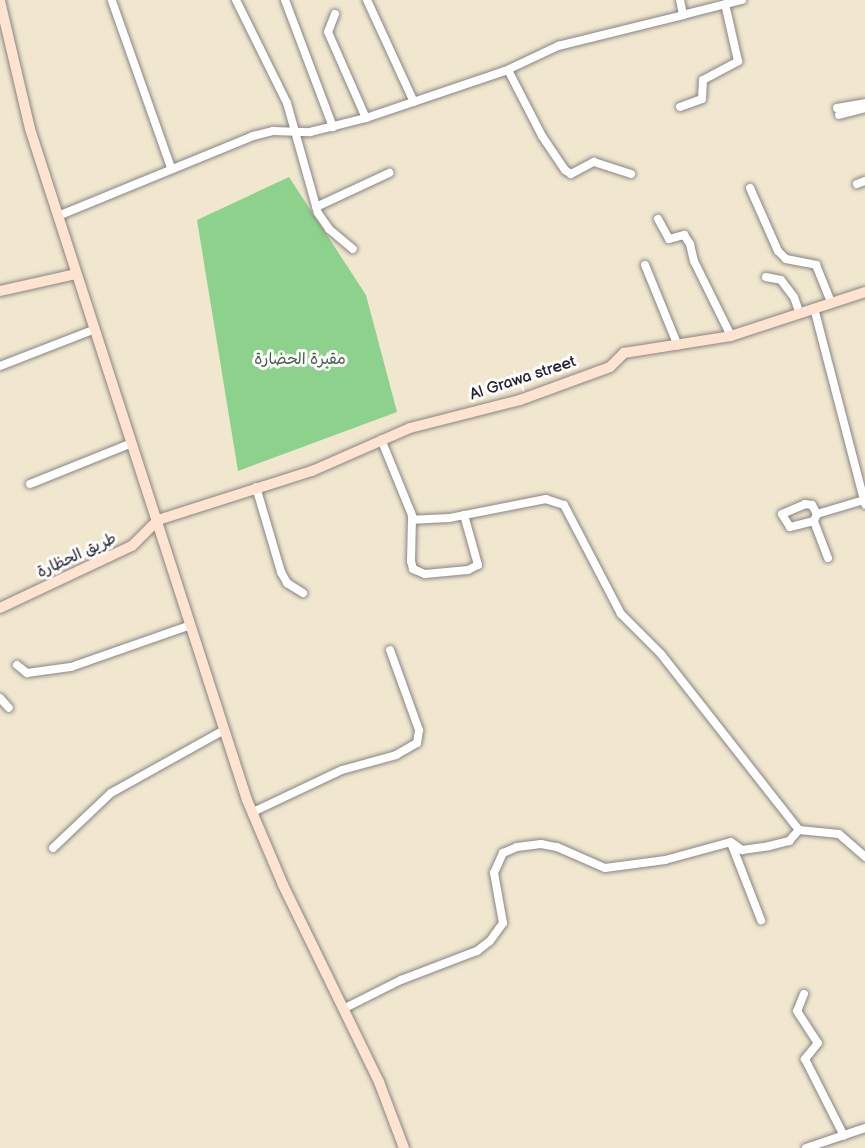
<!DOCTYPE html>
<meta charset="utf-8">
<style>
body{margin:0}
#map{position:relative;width:865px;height:1148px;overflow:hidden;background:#f0e7ce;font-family:"Balsamiq Sans","Playpen Sans Arabic",sans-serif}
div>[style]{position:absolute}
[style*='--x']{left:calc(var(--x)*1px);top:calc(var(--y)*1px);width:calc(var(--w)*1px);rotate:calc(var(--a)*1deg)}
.green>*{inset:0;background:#8cd28c}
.roads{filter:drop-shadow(0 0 2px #898484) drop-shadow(0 0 2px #898484)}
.street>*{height:8px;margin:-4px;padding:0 4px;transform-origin:4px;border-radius:4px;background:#fff}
.secondary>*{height:10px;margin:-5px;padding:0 5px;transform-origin:5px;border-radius:5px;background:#fee3d1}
span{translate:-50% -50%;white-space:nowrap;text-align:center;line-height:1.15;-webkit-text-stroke:6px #fdfcf7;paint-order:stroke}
.park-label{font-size:16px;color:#476057}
.street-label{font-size:16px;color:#22223b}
</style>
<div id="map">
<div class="green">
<div style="clip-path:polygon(289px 177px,366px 295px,397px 412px,238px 471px,197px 220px)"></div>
</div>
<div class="roads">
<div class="street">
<div style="--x:236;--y:0;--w:115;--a:63.7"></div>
<div style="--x:287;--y:103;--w:114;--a:74.3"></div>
<div style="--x:318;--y:213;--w:19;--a:55"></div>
<div style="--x:329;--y:229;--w:31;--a:40"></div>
<div style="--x:285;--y:0;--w:136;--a:69.3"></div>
<div style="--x:367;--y:0;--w:112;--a:65.3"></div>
<div style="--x:112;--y:1;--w:177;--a:70.5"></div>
<div style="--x:335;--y:14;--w:19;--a:111"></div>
<div style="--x:328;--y:32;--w:94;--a:66.2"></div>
<div style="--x:683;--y:15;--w:61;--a:-14.3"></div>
<div style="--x:508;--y:70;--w:74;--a:62.7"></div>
<div style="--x:542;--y:136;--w:41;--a:55.9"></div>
<div style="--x:565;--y:170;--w:7;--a:34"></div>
<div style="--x:571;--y:174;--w:26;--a:-28"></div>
<div style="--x:594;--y:162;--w:39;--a:18"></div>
<div style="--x:680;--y:107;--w:23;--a:-20"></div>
<div style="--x:702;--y:99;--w:19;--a:-87"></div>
<div style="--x:703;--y:80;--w:40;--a:-28"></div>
<div style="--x:738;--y:61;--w:58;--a:-102.8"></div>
<div style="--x:837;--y:108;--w:28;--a:-10"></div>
<div style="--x:839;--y:115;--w:27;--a:-15"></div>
<div style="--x:857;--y:184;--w:9;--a:-21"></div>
<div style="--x:750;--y:188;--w:69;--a:66"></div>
<div style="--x:778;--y:251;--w:11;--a:45"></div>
<div style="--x:786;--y:259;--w:31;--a:11"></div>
<div style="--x:816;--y:265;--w:40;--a:68"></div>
<div style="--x:316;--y:207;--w:81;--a:-25"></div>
<div style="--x:58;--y:216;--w:211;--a:-22.3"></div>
<div style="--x:253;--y:136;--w:21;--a:-14"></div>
<div style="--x:273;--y:131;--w:37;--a:2"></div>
<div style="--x:310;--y:132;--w:58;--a:-14"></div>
<div style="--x:366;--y:118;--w:147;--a:-18.7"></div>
<div style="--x:505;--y:71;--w:59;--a:-25.3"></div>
<div style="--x:558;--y:46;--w:129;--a:-13.9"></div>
<div style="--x:683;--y:15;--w:15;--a:-101"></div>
<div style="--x:658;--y:219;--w:23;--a:61"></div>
<div style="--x:669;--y:239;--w:16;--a:-15"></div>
<div style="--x:684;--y:235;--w:11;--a:56"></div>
<div style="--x:690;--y:244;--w:17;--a:77"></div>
<div style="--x:694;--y:261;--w:84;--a:63.7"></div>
<div style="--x:645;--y:265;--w:87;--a:67.8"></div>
<div style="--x:766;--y:277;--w:15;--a:11"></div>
<div style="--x:781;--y:280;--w:21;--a:53"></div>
<div style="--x:794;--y:297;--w:18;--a:71"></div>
<div style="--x:814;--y:308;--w:203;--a:75.4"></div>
<div style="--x:0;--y:366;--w:100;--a:-21.2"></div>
<div style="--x:30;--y:484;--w:110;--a:-21.9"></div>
<div style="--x:256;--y:487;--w:89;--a:73.6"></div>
<div style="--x:281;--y:572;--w:13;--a:61"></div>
<div style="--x:287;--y:583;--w:19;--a:32"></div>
<div style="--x:412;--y:518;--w:43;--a:91.3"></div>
<div style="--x:411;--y:561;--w:8;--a:76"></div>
<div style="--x:413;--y:569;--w:13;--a:23"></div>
<div style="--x:425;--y:574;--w:43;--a:-5.3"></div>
<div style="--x:468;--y:570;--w:11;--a:-27"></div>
<div style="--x:478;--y:565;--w:52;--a:-105.6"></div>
<div style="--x:814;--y:521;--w:25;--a:166"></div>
<div style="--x:790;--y:527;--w:15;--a:-122"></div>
<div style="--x:782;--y:514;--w:25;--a:-23"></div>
<div style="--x:805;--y:504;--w:7;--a:8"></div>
<div style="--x:812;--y:505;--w:10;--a:61"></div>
<div style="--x:828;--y:558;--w:40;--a:-111"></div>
<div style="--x:814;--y:521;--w:8;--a:-67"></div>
<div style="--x:817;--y:514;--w:49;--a:-16.6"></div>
<div style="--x:17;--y:665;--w:13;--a:39"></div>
<div style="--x:27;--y:673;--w:44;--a:-7.8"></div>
<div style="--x:71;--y:667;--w:127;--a:-19.3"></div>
<div style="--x:0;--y:698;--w:13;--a:48"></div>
<div style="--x:253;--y:812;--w:98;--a:-25.3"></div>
<div style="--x:342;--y:770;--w:56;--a:-15.5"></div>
<div style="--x:396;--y:755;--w:24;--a:-30"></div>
<div style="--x:417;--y:743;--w:13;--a:-81"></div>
<div style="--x:419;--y:730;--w:85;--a:-109.9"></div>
<div style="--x:799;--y:830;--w:40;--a:5.7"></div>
<div style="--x:839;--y:834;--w:35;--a:41"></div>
<div style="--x:731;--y:843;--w:83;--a:68.7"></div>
<div style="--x:53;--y:848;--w:80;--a:-43.5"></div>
<div style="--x:111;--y:793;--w:129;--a:-29.1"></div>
<div style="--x:804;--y:994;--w:18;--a:112"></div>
<div style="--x:797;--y:1011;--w:38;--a:57"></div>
<div style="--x:818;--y:1043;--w:21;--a:129"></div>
<div style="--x:805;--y:1059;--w:86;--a:63.1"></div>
<div style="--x:345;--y:1008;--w:63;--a:-26.6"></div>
<div style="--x:401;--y:980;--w:81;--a:-20.9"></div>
<div style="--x:477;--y:951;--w:16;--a:-38"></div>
<div style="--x:490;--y:941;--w:22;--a:-54"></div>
<div style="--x:503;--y:923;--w:51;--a:-100.2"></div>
<div style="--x:494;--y:873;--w:22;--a:-66"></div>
<div style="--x:503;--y:853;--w:15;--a:-23"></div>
<div style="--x:517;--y:847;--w:24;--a:-7"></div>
<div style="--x:541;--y:844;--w:16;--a:11"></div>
<div style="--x:557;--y:847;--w:52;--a:23.6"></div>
<div style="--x:605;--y:868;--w:61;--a:-7.6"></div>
<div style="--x:665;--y:860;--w:68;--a:-15.3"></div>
<div style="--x:731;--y:842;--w:14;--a:36"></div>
<div style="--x:742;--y:850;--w:27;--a:-8"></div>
<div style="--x:769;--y:846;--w:21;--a:-14"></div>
<div style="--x:789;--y:841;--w:15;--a:-48"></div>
<div style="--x:799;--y:830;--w:224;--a:-128.1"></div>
<div style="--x:661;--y:654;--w:57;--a:-135"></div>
<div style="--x:621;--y:614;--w:123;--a:-117.6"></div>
<div style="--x:564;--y:505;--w:19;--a:-162"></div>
<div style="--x:546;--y:499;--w:99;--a:168.9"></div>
<div style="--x:449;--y:518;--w:35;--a:177"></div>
<div style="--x:414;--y:520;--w:87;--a:-112.2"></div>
<div style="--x:806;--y:1148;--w:62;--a:-18.7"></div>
</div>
<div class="secondary">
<div style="--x:0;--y:1;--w:131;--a:76.8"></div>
<div style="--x:30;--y:129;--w:705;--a:72.08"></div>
<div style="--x:247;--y:800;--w:92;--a:67"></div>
<div style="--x:283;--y:885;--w:219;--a:64"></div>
<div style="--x:379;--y:1082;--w:71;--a:69.3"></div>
<div style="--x:0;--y:291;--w:78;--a:-12.6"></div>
<div style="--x:0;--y:608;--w:146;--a:-25.2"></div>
<div style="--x:132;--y:546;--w:37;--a:-45"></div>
<div style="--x:158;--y:520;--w:162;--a:-17.7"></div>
<div style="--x:312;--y:471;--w:107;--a:-23.7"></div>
<div style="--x:410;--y:428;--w:114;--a:-14.3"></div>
<div style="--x:520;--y:400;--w:96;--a:-20.1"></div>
<div style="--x:610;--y:367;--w:20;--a:-45"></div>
<div style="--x:624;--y:353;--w:108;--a:-9"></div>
<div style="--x:731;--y:336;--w:141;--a:-18.2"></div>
</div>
</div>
<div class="park-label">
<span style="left:300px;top:360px">مقبرة الحضارة</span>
</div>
<div class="street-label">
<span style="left:523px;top:379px;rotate:-18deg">Al Grawa street</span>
<span style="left:77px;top:556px;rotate:-25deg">طريق الحظارة</span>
</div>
</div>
